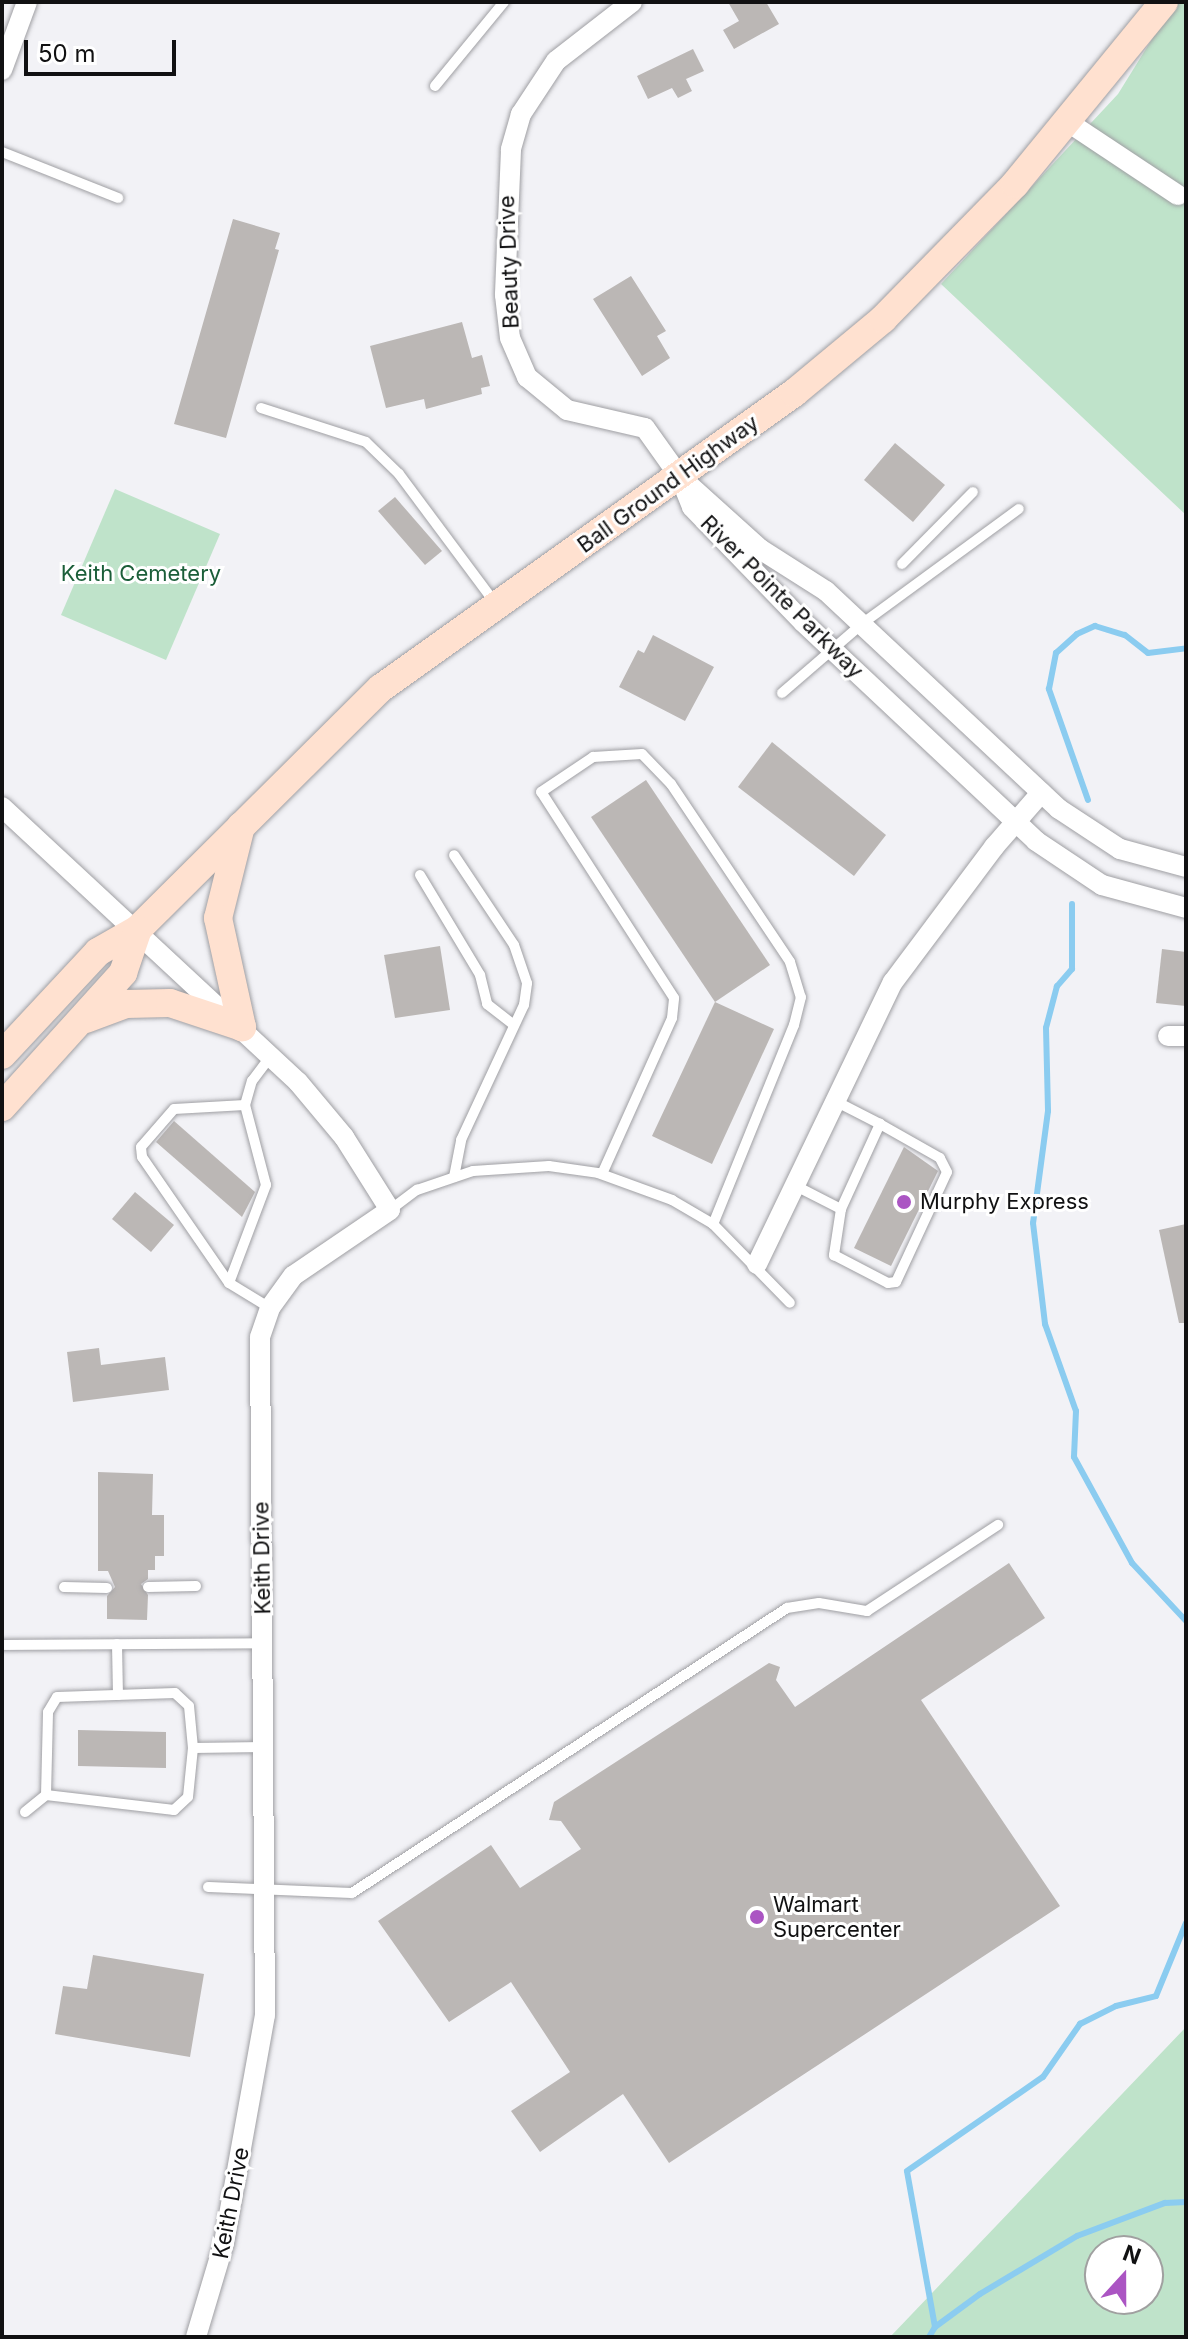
<!DOCTYPE html>
<style>
body{margin:0}
#map{position:relative;width:1188px;height:2339px;overflow:hidden;background:#f2f2f6;font-family:Inter,sans-serif}
div>[style]{position:absolute}
[style*='--x']{left:calc(var(--x)*1px);top:calc(var(--y)*1px);width:calc(var(--w)*1px);rotate:calc(var(--a)*1deg)}
.green>*{inset:0;background:#bfe3ca}
.stream>*{height:6px;margin:-3px;padding:0 3px;transform-origin:3px;border-radius:3px;background:#8bccf0}
.building>*{inset:0;background:#bbb7b5}
.roads{filter:drop-shadow(0 0 2px #9f9fa3) drop-shadow(0 0 2px #9f9fa3)}
.lane>*{height:10px;margin:-5px;padding:0 5px;transform-origin:5px;border-radius:5px;background:#fff}
.street>*{height:20px;margin:-10px;padding:0 10px;transform-origin:10px;border-radius:10px;background:#fff}
.secondary>*{height:28px;margin:-14px;padding:0 14px;transform-origin:14px;border-radius:14px;background:#ffe1d0}
.dots>*{width:22px;height:22px;translate:-50% -50%;box-sizing:border-box;border:4px solid #fff;border-radius:50%}
span{translate:-50% -50%;white-space:nowrap;text-align:center;line-height:1.15;-webkit-text-stroke:6px #fff;paint-order:stroke}
.street-label{font-size:22px;color:#111112}
.park-label{font-size:22px;color:#1b5e39}
.poi-label{font-size:22px;color:#111112}
.left{translate:0 -50%;text-align:left}
.frame{position:absolute;inset:0;border:4px solid #111112;pointer-events:none}
.north{position:absolute;left:1084px;top:2235px;width:80px;height:80px;box-sizing:border-box;background:#fff;border:2px solid #a0a0a0;border-radius:50%;rotate:21deg;font-size:22px;font-weight:700;line-height:32px;text-align:center;color:#111112}
.north::after{content:'';display:block;margin:auto;width:28px;height:36px;background:#ab55c3;clip-path:polygon(50% 0,100% 100%,50% 72%,0 100%)}
.scale{position:absolute;left:24px;top:40px;width:152px;height:36px;box-sizing:border-box;border:4px solid #111112;border-top:0;padding-left:10px;font-size:24px;line-height:28px;white-space:nowrap;color:#111112;-webkit-text-stroke:6px #fff;paint-order:stroke}
</style>
<div id="map">
<div class="green">
<div style="clip-path:polygon(1175px 2px,1186px 2px,1186px 515px,941px 284px,1118px 94px)"></div>
<div style="clip-path:polygon(115px 489px,220px 534px,166px 660px,61px 615px)"></div>
<div style="clip-path:polygon(evenodd,1186px 2027px,1186px 2337px,890px 2337px,1186px 2027px,1100px 2251px,1148px 2251px,1148px 2299px,1100px 2299px,1100px 2251px)"></div>
</div>
<div class="stream">
<div style="--x:1088;--y:800;--w:118;--a:-109.4"></div>
<div style="--x:1049;--y:689;--w:37;--a:-79"></div>
<div style="--x:1056;--y:653;--w:28;--a:-42"></div>
<div style="--x:1077;--y:634;--w:20;--a:-24"></div>
<div style="--x:1095;--y:626;--w:31;--a:17"></div>
<div style="--x:1125;--y:635;--w:29;--a:38"></div>
<div style="--x:1148;--y:653;--w:38;--a:-7"></div>
<div style="--x:1072;--y:904;--w:65;--a:90"></div>
<div style="--x:1072;--y:969;--w:23;--a:131"></div>
<div style="--x:1057;--y:986;--w:43;--a:104.7"></div>
<div style="--x:1046;--y:1028;--w:83;--a:88.6"></div>
<div style="--x:1048;--y:1111;--w:113;--a:97.6"></div>
<div style="--x:1033;--y:1223;--w:102;--a:83.2"></div>
<div style="--x:1045;--y:1324;--w:92;--a:70.4"></div>
<div style="--x:1076;--y:1411;--w:46;--a:92.5"></div>
<div style="--x:1074;--y:1457;--w:121;--a:61.3"></div>
<div style="--x:1132;--y:1563;--w:79;--a:47"></div>
<div style="--x:935;--y:2327;--w:158;--a:-100.2"></div>
<div style="--x:907;--y:2171;--w:165;--a:-34.7"></div>
<div style="--x:1043;--y:2077;--w:65;--a:-55.1"></div>
<div style="--x:1080;--y:2024;--w:40;--a:-26.6"></div>
<div style="--x:1116;--y:2006;--w:41;--a:-14"></div>
<div style="--x:1156;--y:1996;--w:79;--a:-67.7"></div>
<div style="--x:929;--y:2337;--w:12;--a:-59"></div>
<div style="--x:935;--y:2327;--w:56;--a:-36.3"></div>
<div style="--x:980;--y:2294;--w:113;--a:-30.9"></div>
<div style="--x:1077;--y:2236;--w:94;--a:-20.6"></div>
<div style="--x:1165;--y:2203;--w:21;--a:-3"></div>
</div>
<div class="building">
<div style="clip-path:polygon(728px 2px,766px 2px,779px 24px,734px 49px,723px 30px,739px 21px)"></div>
<div style="clip-path:polygon(693px 49px,704px 71px,686px 79px,692px 91px,678px 98px,672px 88px,648px 99px,637px 76px)"></div>
<div style="clip-path:polygon(233px 219px,280px 233px,275px 249px,279px 250px,226px 438px,174px 424px)"></div>
<div style="clip-path:polygon(631px 276px,666px 331px,657px 336px,670px 358px,642px 376px,593px 299px)"></div>
<div style="clip-path:polygon(462px 322px,472px 358px,482px 355px,490px 386px,481px 388px,482px 394px,426px 409px,424px 399px,386px 408px,370px 346px)"></div>
<div style="clip-path:polygon(895px 443px,945px 485px,913px 522px,864px 480px)"></div>
<div style="clip-path:polygon(395px 497px,442px 551px,425px 565px,378px 511px)"></div>
<div style="clip-path:polygon(653px 635px,714px 667px,685px 721px,619px 687px,638px 650px,644px 653px)"></div>
<div style="clip-path:polygon(772px 742px,886px 835px,854px 876px,738px 787px)"></div>
<div style="clip-path:polygon(646px 780px,770px 965px,715px 1002px,591px 817px)"></div>
<div style="clip-path:polygon(440px 946px,450px 1010px,395px 1018px,384px 955px)"></div>
<div style="clip-path:polygon(1162px 949px,1186px 952px,1186px 1006px,1156px 1003px)"></div>
<div style="clip-path:polygon(715px 1002px,774px 1029px,712px 1164px,652px 1136px)"></div>
<div style="clip-path:polygon(174px 1121px,255px 1192px,242px 1217px,156px 1142px)"></div>
<div style="clip-path:polygon(904px 1147px,938px 1171px,891px 1266px,854px 1248px)"></div>
<div style="clip-path:polygon(135px 1192px,174px 1225px,151px 1252px,112px 1219px)"></div>
<div style="clip-path:polygon(1186px 1224px,1186px 1323px,1179px 1323px,1159px 1230px)"></div>
<div style="clip-path:polygon(99px 1348px,101px 1365px,165px 1357px,169px 1390px,73px 1402px,67px 1352px)"></div>
<div style="clip-path:polygon(98px 1472px,153px 1474px,152px 1515px,164px 1515px,164px 1556px,155px 1556px,155px 1570px,148px 1570px,148px 1579px,141px 1584px,148px 1595px,147px 1620px,107px 1619px,107px 1596px,115px 1587px,108px 1571px,98px 1571px)"></div>
<div style="clip-path:polygon(1009px 1563px,1045px 1618px,921px 1700px,1060px 1906px,669px 2163px,623px 2094px,540px 2152px,511px 2111px,570px 2072px,511px 1982px,449px 2022px,378px 1921px,491px 1845px,520px 1888px,581px 1849px,561px 1821px,549px 1820px,554px 1802px,769px 1663px,780px 1667px,776px 1680px,795px 1707px)"></div>
<div style="clip-path:polygon(78px 1730px,166px 1732px,166px 1768px,78px 1766px)"></div>
<div style="clip-path:polygon(93px 1955px,204px 1974px,190px 2057px,55px 2034px,63px 1986px,87px 1989px)"></div>
</div>
<div class="roads">
<div class="lane">
<div style="--x:435;--y:86;--w:109;--a:-50.6"></div>
<div style="--x:2;--y:152;--w:125;--a:21.6"></div>
<div style="--x:261;--y:408;--w:110;--a:17.9"></div>
<div style="--x:366;--y:442;--w:46;--a:44.1"></div>
<div style="--x:399;--y:474;--w:162;--a:53.3"></div>
<div style="--x:902;--y:564;--w:101;--a:-45.4"></div>
<div style="--x:782;--y:693;--w:107;--a:-40.8"></div>
<div style="--x:863;--y:623;--w:193;--a:-36.2"></div>
<div style="--x:420;--y:875;--w:117;--a:59"></div>
<div style="--x:480;--y:975;--w:30;--a:76"></div>
<div style="--x:487;--y:1004;--w:34;--a:38"></div>
<div style="--x:602;--y:1174;--w:171;--a:-65.8"></div>
<div style="--x:672;--y:1018;--w:20;--a:-84"></div>
<div style="--x:674;--y:998;--w:245;--a:-122.8"></div>
<div style="--x:541;--y:792;--w:63;--a:-33.9"></div>
<div style="--x:593;--y:757;--w:49;--a:-3.5"></div>
<div style="--x:642;--y:754;--w:42;--a:46"></div>
<div style="--x:671;--y:784;--w:214;--a:56.2"></div>
<div style="--x:790;--y:962;--w:37;--a:73"></div>
<div style="--x:801;--y:997;--w:29;--a:104"></div>
<div style="--x:794;--y:1025;--w:215;--a:112.1"></div>
<div style="--x:454;--y:1177;--w:38;--a:-79"></div>
<div style="--x:461;--y:1140;--w:149;--a:-65"></div>
<div style="--x:524;--y:1005;--w:22;--a:-82"></div>
<div style="--x:527;--y:983;--w:40;--a:-108.9"></div>
<div style="--x:514;--y:945;--w:108;--a:-123.7"></div>
<div style="--x:794;--y:1185;--w:53;--a:27.1"></div>
<div style="--x:841;--y:1209;--w:94;--a:-65.4"></div>
<div style="--x:880;--y:1124;--w:51;--a:-152.9"></div>
<div style="--x:841;--y:1209;--w:47;--a:98.7"></div>
<div style="--x:834;--y:1255;--w:61;--a:27.4"></div>
<div style="--x:888;--y:1283;--w:8;--a:-7"></div>
<div style="--x:896;--y:1282;--w:121;--a:-65.1"></div>
<div style="--x:947;--y:1172;--w:16;--a:-117"></div>
<div style="--x:940;--y:1158;--w:69;--a:-150.5"></div>
<div style="--x:390;--y:1210;--w:34;--a:-37"></div>
<div style="--x:417;--y:1190;--w:59;--a:-18.7"></div>
<div style="--x:473;--y:1171;--w:76;--a:-3.8"></div>
<div style="--x:549;--y:1166;--w:49;--a:8.1"></div>
<div style="--x:598;--y:1173;--w:79;--a:20"></div>
<div style="--x:672;--y:1200;--w:48;--a:30.3"></div>
<div style="--x:713;--y:1224;--w:110;--a:45.7"></div>
<div style="--x:229;--y:1283;--w:105;--a:-69.3"></div>
<div style="--x:266;--y:1185;--w:83;--a:-104.7"></div>
<div style="--x:270;--y:1308;--w:48;--a:-148.6"></div>
<div style="--x:229;--y:1283;--w:153;--a:-124.6"></div>
<div style="--x:142;--y:1157;--w:10;--a:-96"></div>
<div style="--x:141;--y:1147;--w:50;--a:-49"></div>
<div style="--x:174;--y:1109;--w:71;--a:-3.2"></div>
<div style="--x:245;--y:1105;--w:25;--a:-74"></div>
<div style="--x:252;--y:1081;--w:31;--a:-53"></div>
<div style="--x:64;--y:1587;--w:43;--a:1.3"></div>
<div style="--x:148;--y:1587;--w:48;--a:-1.2"></div>
<div style="--x:117;--y:1644;--w:51;--a:88.9"></div>
<div style="--x:2;--y:1645;--w:262;--a:-0.4"></div>
<div style="--x:46;--y:1795;--w:83;--a:-88.6"></div>
<div style="--x:48;--y:1712;--w:17;--a:-59"></div>
<div style="--x:57;--y:1697;--w:118;--a:-1.9"></div>
<div style="--x:175;--y:1693;--w:19;--a:43"></div>
<div style="--x:189;--y:1706;--w:42;--a:84.6"></div>
<div style="--x:25;--y:1812;--w:27;--a:-39"></div>
<div style="--x:46;--y:1795;--w:129;--a:6.7"></div>
<div style="--x:174;--y:1810;--w:19;--a:-43"></div>
<div style="--x:188;--y:1797;--w:49;--a:-84.2"></div>
<div style="--x:193;--y:1748;--w:71;--a:-0.8"></div>
<div style="--x:208;--y:1887;--w:144;--a:2.4"></div>
<div style="--x:352;--y:1893;--w:520;--a:-33.23"></div>
<div style="--x:787;--y:1608;--w:32;--a:-9"></div>
<div style="--x:819;--y:1603;--w:49;--a:9.5"></div>
<div style="--x:867;--y:1611;--w:157;--a:-33.3"></div>
</div>
<div class="street">
<div style="--x:632;--y:2;--w:96;--a:142.2"></div>
<div style="--x:556;--y:61;--w:64;--a:123.4"></div>
<div style="--x:521;--y:114;--w:37;--a:106"></div>
<div style="--x:511;--y:150;--w:145;--a:92.4"></div>
<div style="--x:505;--y:295;--w:43;--a:83.4"></div>
<div style="--x:510;--y:338;--w:43;--a:66.4"></div>
<div style="--x:527;--y:377;--w:52;--a:39.5"></div>
<div style="--x:567;--y:410;--w:80;--a:13"></div>
<div style="--x:645;--y:428;--w:60;--a:54.5"></div>
<div style="--x:680;--y:477;--w:32;--a:68"></div>
<div style="--x:692;--y:507;--w:160;--a:46"></div>
<div style="--x:803;--y:622;--w:320;--a:43.2"></div>
<div style="--x:1036;--y:841;--w:79;--a:33.7"></div>
<div style="--x:1102;--y:885;--w:87;--a:15.3"></div>
<div style="--x:2;--y:70;--w:72;--a:-69.8"></div>
<div style="--x:1068;--y:122;--w:132;--a:33.6"></div>
<div style="--x:680;--y:477;--w:108;--a:42"></div>
<div style="--x:760;--y:549;--w:78;--a:32.5"></div>
<div style="--x:826;--y:591;--w:319;--a:43.1"></div>
<div style="--x:1059;--y:809;--w:73;--a:33.3"></div>
<div style="--x:1120;--y:849;--w:68;--a:15.3"></div>
<div style="--x:2;--y:807;--w:404;--a:42.9"></div>
<div style="--x:298;--y:1082;--w:72;--a:50.1"></div>
<div style="--x:344;--y:1137;--w:86;--a:57.8"></div>
<div style="--x:390;--y:1210;--w:117;--a:145.8"></div>
<div style="--x:293;--y:1276;--w:39;--a:126"></div>
<div style="--x:270;--y:1308;--w:31;--a:109"></div>
<div style="--x:260;--y:1337;--w:678;--a:89.58"></div>
<div style="--x:265;--y:2015;--w:232;--a:100.2"></div>
<div style="--x:224;--y:2243;--w:98;--a:106.6"></div>
<div style="--x:1168;--y:1036;--w:18;--a:0"></div>
<div style="--x:757;--y:1264;--w:313;--a:-64.3"></div>
<div style="--x:893;--y:982;--w:169;--a:-53.2"></div>
<div style="--x:994;--y:847;--w:72;--a:-49"></div>
</div>
<div class="secondary">
<div style="--x:241;--y:826;--w:95;--a:104"></div>
<div style="--x:218;--y:918;--w:112;--a:77.6"></div>
<div style="--x:86;--y:1019;--w:43;--a:-20.6"></div>
<div style="--x:126;--y:1004;--w:44;--a:-1.3"></div>
<div style="--x:170;--y:1003;--w:76;--a:18.4"></div>
<div style="--x:2;--y:1055;--w:141;--a:-47"></div>
<div style="--x:98;--y:952;--w:46;--a:-29.9"></div>
<div style="--x:138;--y:929;--w:342;--a:-44.8"></div>
<div style="--x:381;--y:688;--w:508;--a:-35.54"></div>
<div style="--x:794;--y:393;--w:116;--a:-39.7"></div>
<div style="--x:883;--y:319;--w:189;--a:-45.6"></div>
<div style="--x:1015;--y:184;--w:235;--a:-50.7"></div>
<div style="--x:2;--y:1107;--w:181;--a:-47.9"></div>
<div style="--x:123;--y:973;--w:46;--a:-71.2"></div>
</div>
</div>
<div class="dots">
<div style="left:904px;top:1202px;background:#ab55c3"></div>
<div style="left:757px;top:1917px;background:#ab55c3"></div>
</div>
<div class="street-label">
<span style="left:509px;top:262px;rotate:-92deg">Beauty Drive</span>
<span style="left:668px;top:484px;rotate:-36deg">Ball Ground Highway</span>
<span style="left:782px;top:597px;rotate:45deg">River Pointe Parkway</span>
<span style="left:262px;top:1558px;rotate:-91deg">Keith Drive</span>
<span style="left:231px;top:2203px;rotate:-79deg">Keith Drive</span>
</div>
<div class="park-label">
<span style="left:141px;top:574px">Keith Cemetery</span>
</div>
<div class="poi-label">
<span class="left" style="left:920px;top:1202px">Murphy Express</span>
<span class="left" style="left:773px;top:1917px">Walmart<br>Supercenter</span>
</div>
<div class="frame"></div>
<div class="north">N</div>
<div class="scale">50 m</div>
</div>
